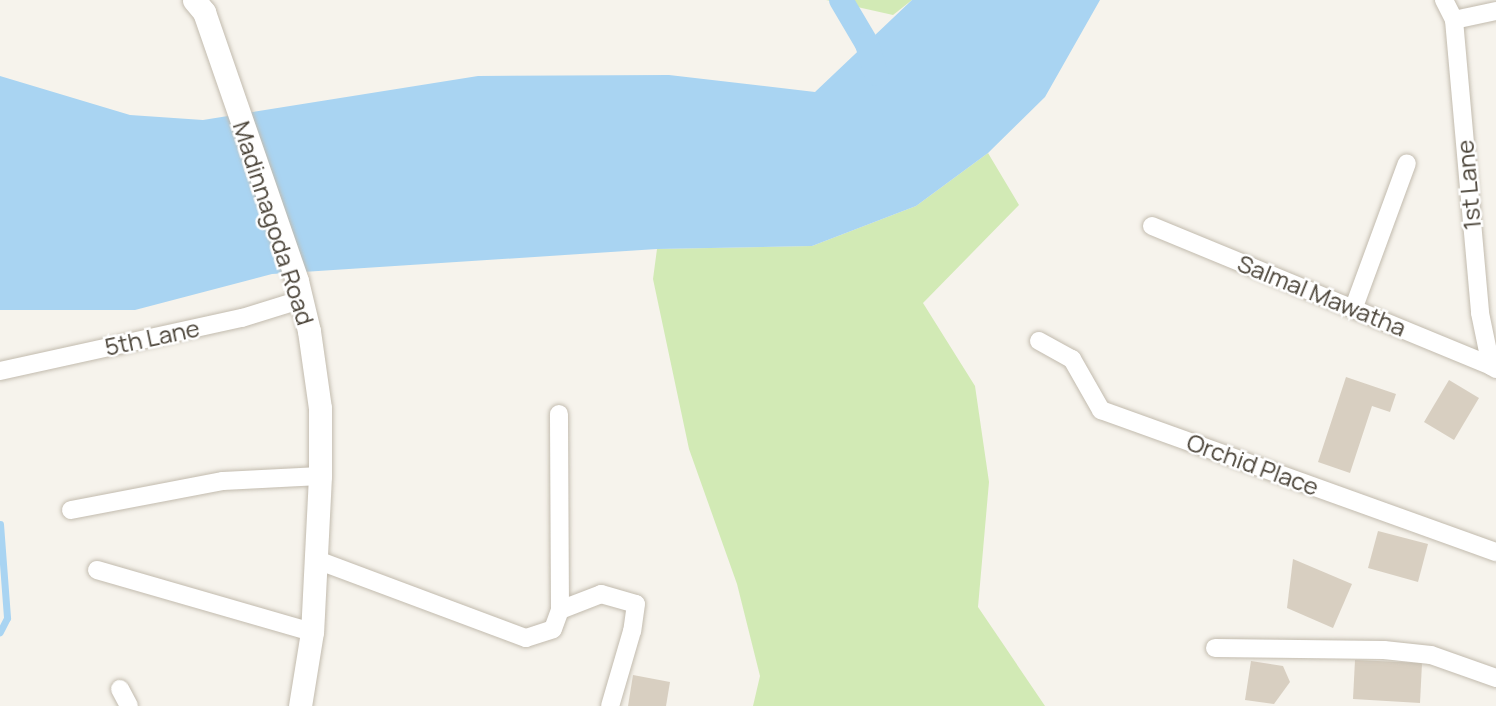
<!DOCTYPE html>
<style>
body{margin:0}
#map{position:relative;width:1496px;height:706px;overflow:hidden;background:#f6f3ec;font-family:Manrope,sans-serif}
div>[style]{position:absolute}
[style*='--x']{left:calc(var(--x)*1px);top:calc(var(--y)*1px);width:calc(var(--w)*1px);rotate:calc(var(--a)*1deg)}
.green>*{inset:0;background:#d2eab5}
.water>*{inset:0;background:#a9d4f2}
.stream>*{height:7px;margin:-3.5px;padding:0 3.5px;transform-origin:3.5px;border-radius:3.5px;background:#a9d4f2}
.canal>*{height:24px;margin:-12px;padding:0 12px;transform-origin:12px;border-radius:12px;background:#a9d4f2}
.building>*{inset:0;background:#d8cfc1}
.roads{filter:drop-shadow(0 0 2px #c2bbae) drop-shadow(0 0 2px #c2bbae)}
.minor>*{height:18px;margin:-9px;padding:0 9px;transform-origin:9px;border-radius:9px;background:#fff}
.tertiary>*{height:23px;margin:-11.5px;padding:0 11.5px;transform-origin:11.5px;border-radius:11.5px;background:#fff}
span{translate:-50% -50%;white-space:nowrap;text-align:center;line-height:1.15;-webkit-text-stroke:5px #fff;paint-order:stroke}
.street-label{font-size:24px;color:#4b4439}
</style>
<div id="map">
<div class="green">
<div style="clip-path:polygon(826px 0,912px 0,893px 15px)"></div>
<div style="clip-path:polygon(988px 153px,1019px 205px,923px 303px,975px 386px,989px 482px,978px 607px,1045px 706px,753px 706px,760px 676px,737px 584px,689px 449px,653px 279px,657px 249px,812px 246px,916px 206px)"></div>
</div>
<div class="water">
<div style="clip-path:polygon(912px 0,1100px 0,1045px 97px,988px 153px,916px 206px,812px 246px,657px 249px,272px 274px,135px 310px,0 310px,0 76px,130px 115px,203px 120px,478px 76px,669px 75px,815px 92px)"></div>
</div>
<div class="stream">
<div style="--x:0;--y:524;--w:94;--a:85.7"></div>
<div style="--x:7;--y:618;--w:16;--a:117"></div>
</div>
<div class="canal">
<div style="--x:841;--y:0;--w:51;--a:59.4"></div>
<div style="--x:867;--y:44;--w:31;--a:73"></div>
</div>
<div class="building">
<div style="clip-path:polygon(1346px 377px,1396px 394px,1390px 412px,1372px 406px,1350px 473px,1318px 462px)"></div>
<div style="clip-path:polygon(1449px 380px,1479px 398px,1454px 440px,1424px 422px)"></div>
<div style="clip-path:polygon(1378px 531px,1428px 544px,1418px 582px,1368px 568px)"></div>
<div style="clip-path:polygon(1293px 559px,1352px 584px,1333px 628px,1287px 608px)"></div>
<div style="clip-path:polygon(1355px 660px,1422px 663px,1420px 703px,1353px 699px)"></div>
<div style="clip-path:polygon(1251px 661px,1283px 666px,1290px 682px,1274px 704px,1245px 700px)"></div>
<div style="clip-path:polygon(633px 675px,670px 682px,666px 706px,628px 706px)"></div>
</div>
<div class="roads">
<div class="minor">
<div style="--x:1444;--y:0;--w:22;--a:63"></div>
<div style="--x:1454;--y:20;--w:294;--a:84.9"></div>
<div style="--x:1480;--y:313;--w:54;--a:78.3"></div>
<div style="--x:1491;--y:366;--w:6;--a:31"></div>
<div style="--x:1454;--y:20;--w:43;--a:-12.1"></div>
<div style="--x:1152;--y:226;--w:367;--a:22.4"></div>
<div style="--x:1354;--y:307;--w:153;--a:-69.8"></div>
<div style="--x:1039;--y:341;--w:38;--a:29"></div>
<div style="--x:1072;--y:359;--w:59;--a:60.4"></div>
<div style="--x:1101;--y:410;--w:420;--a:19.8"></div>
<div style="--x:0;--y:371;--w:248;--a:-12.4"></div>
<div style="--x:242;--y:318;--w:64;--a:-17.3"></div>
<div style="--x:71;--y:510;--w:155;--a:-10.8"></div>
<div style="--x:223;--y:481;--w:97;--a:-3"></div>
<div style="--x:317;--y:560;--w:223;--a:20.5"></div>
<div style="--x:526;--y:638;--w:28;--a:-18"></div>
<div style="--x:553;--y:629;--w:20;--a:-70"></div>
<div style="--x:560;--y:610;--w:196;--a:-90.3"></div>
<div style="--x:97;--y:570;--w:224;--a:16.1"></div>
<div style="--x:560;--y:610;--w:44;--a:-21.3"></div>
<div style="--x:601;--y:594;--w:36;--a:16"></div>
<div style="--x:636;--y:604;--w:27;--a:98"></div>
<div style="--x:632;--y:631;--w:78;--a:106.3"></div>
<div style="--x:1215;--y:648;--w:169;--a:0.7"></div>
<div style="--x:1384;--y:650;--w:47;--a:6.1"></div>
<div style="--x:1431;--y:655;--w:69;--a:19.5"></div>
<div style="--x:120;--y:689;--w:19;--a:62"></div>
</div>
<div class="tertiary">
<div style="--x:194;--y:0;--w:16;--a:50"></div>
<div style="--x:204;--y:12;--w:285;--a:70.9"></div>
<div style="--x:297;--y:281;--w:51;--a:76.5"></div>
<div style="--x:309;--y:331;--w:78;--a:81.9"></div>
<div style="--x:320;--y:408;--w:68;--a:90"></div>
<div style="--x:320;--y:476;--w:156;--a:92.9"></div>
<div style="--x:312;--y:632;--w:75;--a:99.2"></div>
</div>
</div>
<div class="street-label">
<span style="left:1468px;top:185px;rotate:-95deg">1st Lane</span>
<span style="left:274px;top:223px;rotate:72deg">Madinnagoda Road</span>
<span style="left:1322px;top:295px;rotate:22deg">Salmal Mawatha</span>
<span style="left:152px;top:337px;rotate:-12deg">5th Lane</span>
<span style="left:1253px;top:464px;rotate:20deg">Orchid Place</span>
</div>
</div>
